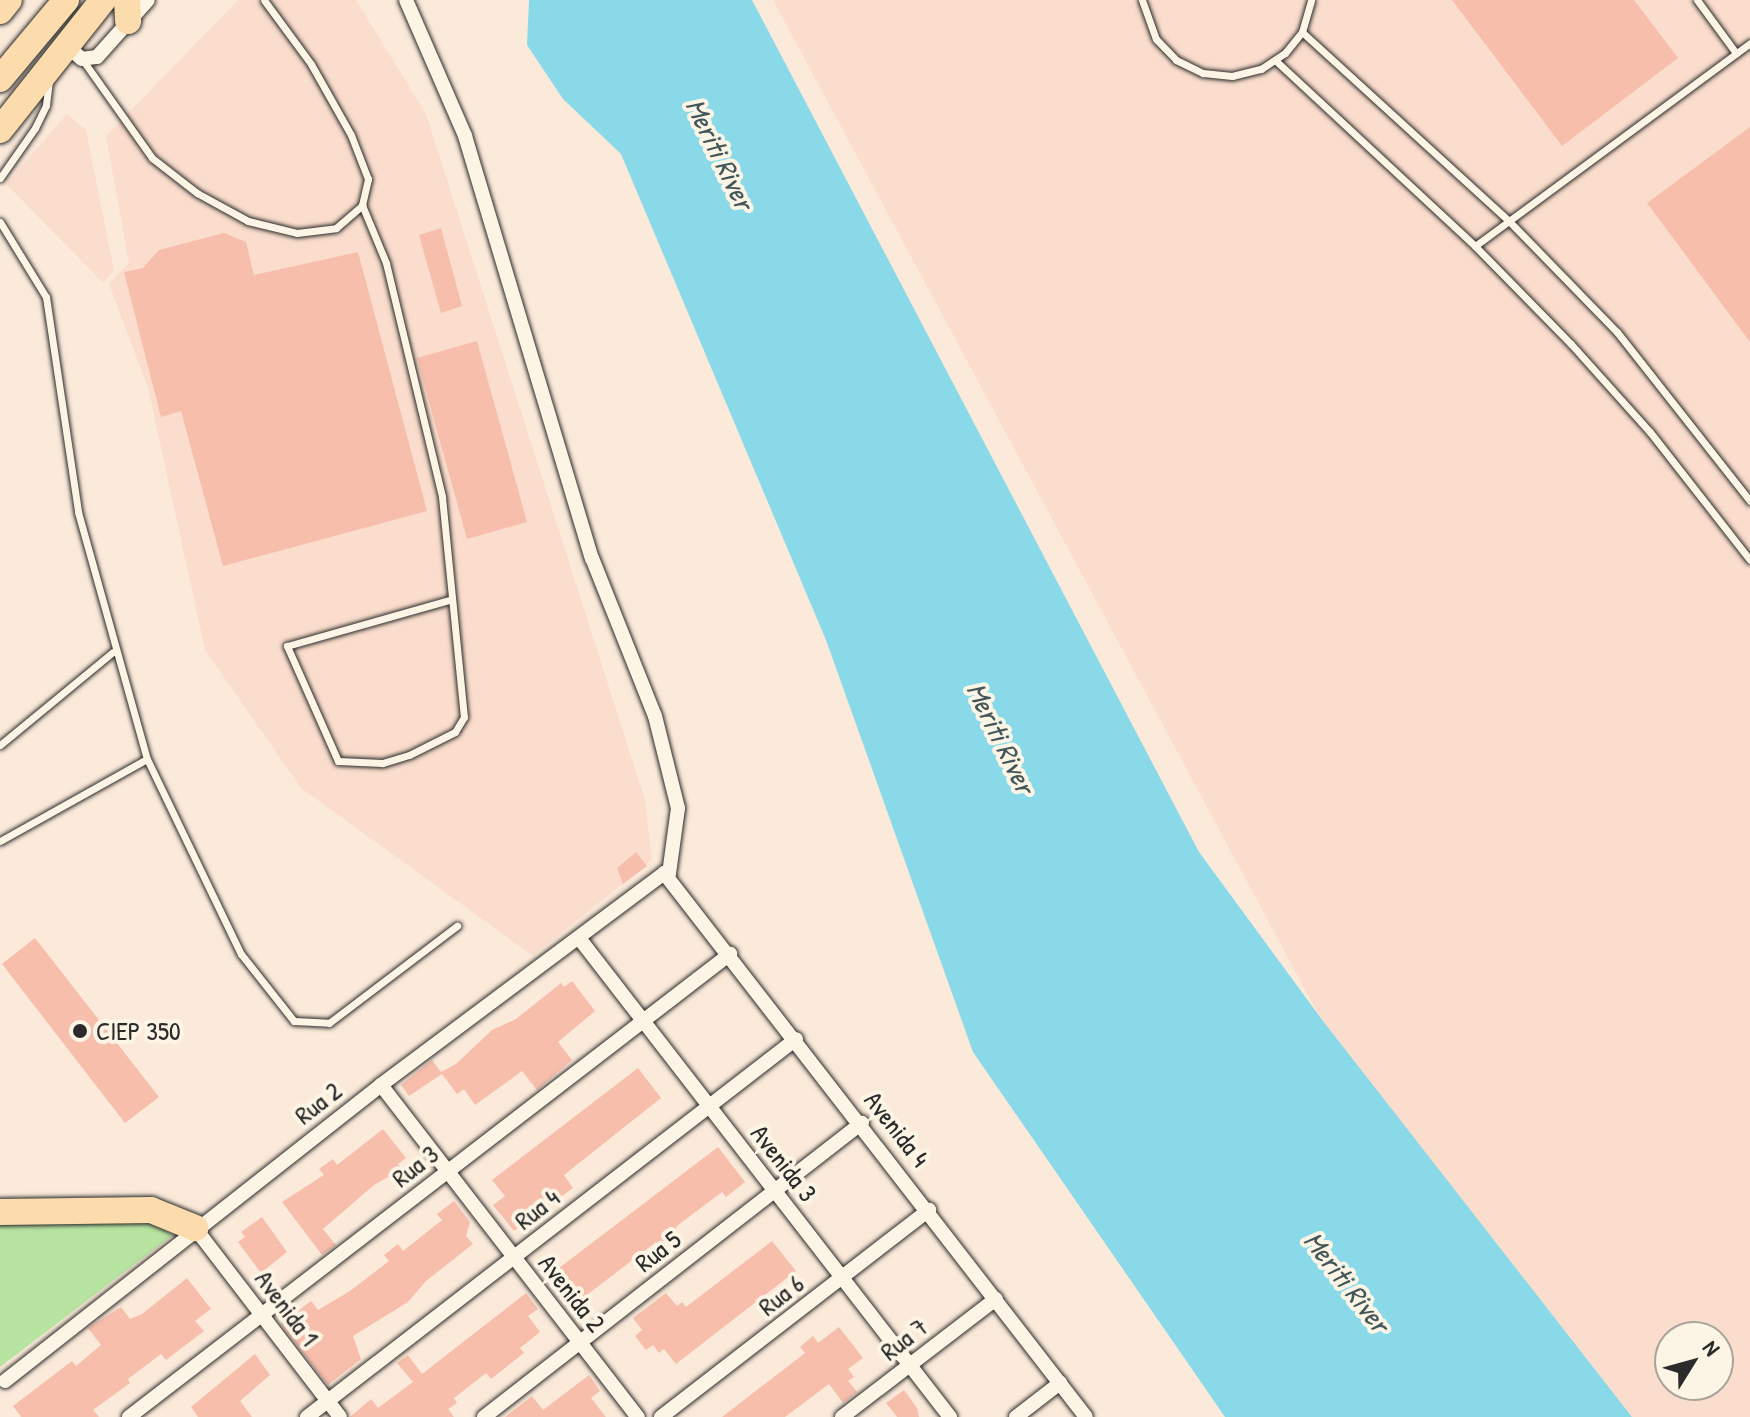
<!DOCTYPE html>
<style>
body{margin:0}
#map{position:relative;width:1750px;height:1417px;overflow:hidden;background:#fbeada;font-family:"Patrick Hand",sans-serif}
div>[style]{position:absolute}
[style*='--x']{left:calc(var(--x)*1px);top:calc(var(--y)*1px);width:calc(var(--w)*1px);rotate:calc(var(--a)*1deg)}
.built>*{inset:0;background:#faddcc}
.green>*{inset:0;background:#b8e4a1}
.water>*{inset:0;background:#8ad9e8}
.building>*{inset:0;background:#f7beac}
.roads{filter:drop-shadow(0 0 2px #2b2b2b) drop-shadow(0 0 2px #2b2b2b)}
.lane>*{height:7px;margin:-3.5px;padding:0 3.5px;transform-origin:3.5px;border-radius:3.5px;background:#fcf5e5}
.street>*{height:14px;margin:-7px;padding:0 7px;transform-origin:7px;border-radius:7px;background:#fcf5e5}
.highway>*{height:26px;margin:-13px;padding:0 13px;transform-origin:13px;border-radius:13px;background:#fcdcac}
.dots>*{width:22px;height:22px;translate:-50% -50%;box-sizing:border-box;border:4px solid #fcf5e5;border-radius:50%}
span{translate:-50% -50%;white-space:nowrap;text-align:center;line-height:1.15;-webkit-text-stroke:8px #fcf5e5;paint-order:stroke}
.poi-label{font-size:26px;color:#2b2b2b}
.left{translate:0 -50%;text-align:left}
.street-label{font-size:26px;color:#2b2b2b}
.water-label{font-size:28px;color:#43565a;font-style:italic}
.north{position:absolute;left:1654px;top:1321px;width:80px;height:80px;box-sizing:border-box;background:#fcf5e5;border:2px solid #a8a49b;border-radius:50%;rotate:53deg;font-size:22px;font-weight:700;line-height:32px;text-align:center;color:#2b2b2b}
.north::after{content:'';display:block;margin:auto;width:28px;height:36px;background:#2b2b2b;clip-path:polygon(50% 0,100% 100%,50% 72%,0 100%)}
</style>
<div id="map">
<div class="built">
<div style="clip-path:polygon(238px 0,356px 0,426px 114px,645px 800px,652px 860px,533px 956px,301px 788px,205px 650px,148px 388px,109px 284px,129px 263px,106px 136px)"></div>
<div style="clip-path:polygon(evenodd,773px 0,1750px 0,1750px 1417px,1632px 1417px,1322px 1021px,773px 0,1670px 1337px,1718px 1337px,1718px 1385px,1670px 1385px,1670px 1337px)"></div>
<div style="clip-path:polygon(67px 114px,86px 130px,114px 271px,103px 283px,6px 184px)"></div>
</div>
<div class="green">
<div style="clip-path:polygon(148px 1220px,173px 1235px,0 1367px,0 1223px)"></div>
</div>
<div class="water">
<div style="clip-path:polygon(529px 0,752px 0,1199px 852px,1323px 1021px,1632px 1417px,1225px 1417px,973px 1052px,826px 640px,621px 154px,563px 99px,527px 45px)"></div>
</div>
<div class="building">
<div style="clip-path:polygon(1452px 0,1634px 0,1678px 58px,1562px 146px)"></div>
<div style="clip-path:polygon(1750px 127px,1750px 342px,1647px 203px)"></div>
<div style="clip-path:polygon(441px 228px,462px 306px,441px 313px,419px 235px)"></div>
<div style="clip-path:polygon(224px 233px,246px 242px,254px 275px,358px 252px,427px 511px,223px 566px,181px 411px,161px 417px,124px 272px,143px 268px,159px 250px)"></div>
<div style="clip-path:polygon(477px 341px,527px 522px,467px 539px,417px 358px)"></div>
<div style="clip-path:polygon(636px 852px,647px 866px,623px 884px,617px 868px)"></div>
<div style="clip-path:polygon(35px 938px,159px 1097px,125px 1123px,2px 964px)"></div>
<div style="clip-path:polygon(572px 981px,595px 1011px,558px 1042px,572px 1060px,537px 1090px,522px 1071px,475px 1105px,464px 1089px,457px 1094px,442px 1074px,409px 1096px,401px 1085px,432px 1060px,441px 1072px,456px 1064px,492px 1030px,516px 1019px,561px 983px,564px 987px)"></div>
<div style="clip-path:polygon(638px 1068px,661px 1098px,564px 1175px,573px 1188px,514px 1231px,493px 1205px,505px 1196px,492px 1180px)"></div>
<div style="clip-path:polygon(383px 1129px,406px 1158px,398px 1164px,402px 1169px,374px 1185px,323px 1229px,336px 1245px,322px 1255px,282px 1202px,324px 1175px,319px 1169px,333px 1159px,337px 1165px)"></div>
<div style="clip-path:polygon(718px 1147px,745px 1182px,726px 1197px,722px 1192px,677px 1226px,672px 1236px,659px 1246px,656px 1242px,583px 1298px,577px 1290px,565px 1298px,552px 1281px,563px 1273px,559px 1268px)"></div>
<div style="clip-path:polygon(454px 1201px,470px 1222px,466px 1236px,473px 1244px,426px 1281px,408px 1302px,353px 1336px,361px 1359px,328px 1385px,281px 1324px,311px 1301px,318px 1310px,350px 1291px,389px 1261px,384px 1255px,398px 1244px,403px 1251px,442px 1220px,437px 1214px)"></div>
<div style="clip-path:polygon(262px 1217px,287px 1252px,261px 1273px,238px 1242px,245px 1237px,241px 1232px)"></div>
<div style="clip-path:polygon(772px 1241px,796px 1271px,676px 1364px,664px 1349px,659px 1353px,653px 1345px,646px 1350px,635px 1336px,642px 1330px,633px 1318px,666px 1293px,677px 1306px,682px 1302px,686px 1307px)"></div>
<div style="clip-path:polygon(187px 1278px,211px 1309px,195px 1321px,204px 1331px,166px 1360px,161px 1354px,128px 1379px,130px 1383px,93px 1410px,99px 1417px,21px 1417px,13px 1406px,72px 1361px,76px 1366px,101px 1345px,88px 1328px,121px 1307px,130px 1319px,142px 1314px)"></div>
<div style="clip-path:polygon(526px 1293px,538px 1309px,528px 1316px,540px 1332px,520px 1348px,524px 1353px,491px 1379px,486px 1373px,454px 1398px,457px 1403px,448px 1409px,454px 1417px,350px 1417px,371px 1399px,378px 1408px,413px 1382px,397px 1363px,408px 1355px,422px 1374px)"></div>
<div style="clip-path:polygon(839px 1327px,863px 1358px,848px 1369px,854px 1377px,848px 1381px,857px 1392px,843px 1403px,829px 1384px,785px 1417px,722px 1417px,805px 1353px,800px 1347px,813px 1336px,818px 1343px)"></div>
<div style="clip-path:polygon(255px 1354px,270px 1375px,240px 1401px,252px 1417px,198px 1417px,191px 1407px)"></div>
<div style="clip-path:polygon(589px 1375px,600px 1391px,591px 1398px,606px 1417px,505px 1417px,532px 1396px,543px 1410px)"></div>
<div style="clip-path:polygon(904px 1390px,917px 1408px,919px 1417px,897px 1417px,886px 1403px)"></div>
</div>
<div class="roads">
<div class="lane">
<div style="--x:1142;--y:0;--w:41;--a:70.3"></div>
<div style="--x:1156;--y:39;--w:29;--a:46"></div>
<div style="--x:1176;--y:60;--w:30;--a:26"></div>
<div style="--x:1203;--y:73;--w:29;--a:6"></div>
<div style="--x:1232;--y:76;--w:30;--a:-14"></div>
<div style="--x:1261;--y:69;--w:29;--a:-34"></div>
<div style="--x:1285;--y:53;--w:27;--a:-51"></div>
<div style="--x:1302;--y:32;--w:33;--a:-74"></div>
<div style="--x:1697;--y:0;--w:66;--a:53.7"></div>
<div style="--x:1302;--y:32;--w:279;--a:42.4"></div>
<div style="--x:1508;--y:220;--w:156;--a:45.8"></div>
<div style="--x:1617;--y:332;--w:215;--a:51.8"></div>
<div style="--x:82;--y:59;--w:121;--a:54.7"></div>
<div style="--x:152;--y:158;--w:57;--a:37.9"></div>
<div style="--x:197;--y:193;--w:58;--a:28.8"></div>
<div style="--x:248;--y:221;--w:50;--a:13.8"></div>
<div style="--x:297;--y:233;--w:39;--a:-7"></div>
<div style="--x:336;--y:228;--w:35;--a:-41"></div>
<div style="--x:362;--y:205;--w:27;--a:-77"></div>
<div style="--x:368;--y:179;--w:47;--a:-111.1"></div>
<div style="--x:351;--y:135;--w:81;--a:-119.4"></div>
<div style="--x:311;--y:64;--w:79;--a:-126.3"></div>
<div style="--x:1275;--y:60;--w:273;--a:42.9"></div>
<div style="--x:1475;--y:246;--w:137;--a:45.6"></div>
<div style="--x:1571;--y:344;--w:118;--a:48.1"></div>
<div style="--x:1650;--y:432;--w:162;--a:52"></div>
<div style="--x:0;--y:178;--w:61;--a:-55"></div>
<div style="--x:35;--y:128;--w:25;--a:-64"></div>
<div style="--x:46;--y:105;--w:25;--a:-83"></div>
<div style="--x:362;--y:205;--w:63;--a:67.5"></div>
<div style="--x:386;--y:263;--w:241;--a:76.5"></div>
<div style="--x:442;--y:497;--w:221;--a:84.3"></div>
<div style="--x:464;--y:717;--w:17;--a:121"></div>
<div style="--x:455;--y:732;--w:51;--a:153.4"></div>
<div style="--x:409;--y:755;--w:28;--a:163"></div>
<div style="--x:382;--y:763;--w:44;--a:-177.4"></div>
<div style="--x:338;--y:761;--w:126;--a:-113.9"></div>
<div style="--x:287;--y:646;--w:169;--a:-15.8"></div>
<div style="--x:0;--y:222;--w:88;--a:58.5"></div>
<div style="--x:46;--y:297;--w:217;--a:81.5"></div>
<div style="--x:78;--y:512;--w:256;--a:74.4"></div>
<div style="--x:147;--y:759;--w:216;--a:64.3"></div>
<div style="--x:241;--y:954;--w:85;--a:51.7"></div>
<div style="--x:294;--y:1021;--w:35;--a:3"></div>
<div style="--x:329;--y:1023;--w:161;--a:-37.2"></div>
<div style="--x:1475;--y:246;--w:342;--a:-36.4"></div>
<div style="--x:0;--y:745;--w:146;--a:-39.5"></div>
<div style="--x:0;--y:841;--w:168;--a:-29.2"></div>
</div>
<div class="street">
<div style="--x:406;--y:0;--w:148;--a:66.5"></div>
<div style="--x:465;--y:136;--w:441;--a:73.3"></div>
<div style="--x:592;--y:558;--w:170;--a:68.3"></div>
<div style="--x:655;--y:716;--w:95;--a:76"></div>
<div style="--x:678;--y:808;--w:67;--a:97.8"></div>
<div style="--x:68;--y:47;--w:18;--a:41"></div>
<div style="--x:82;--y:59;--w:15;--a:-8"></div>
<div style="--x:97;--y:57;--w:76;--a:-48.2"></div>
<div style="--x:579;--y:938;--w:606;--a:52.24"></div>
<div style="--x:381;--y:1085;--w:420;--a:52.3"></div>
<div style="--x:195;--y:1228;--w:238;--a:52.5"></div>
<div style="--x:5;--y:1381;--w:479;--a:-38.2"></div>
<div style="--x:381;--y:1085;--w:354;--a:-36.8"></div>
<div style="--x:664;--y:873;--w:688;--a:52.2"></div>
<div style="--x:129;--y:1417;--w:759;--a:-37.61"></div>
<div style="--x:307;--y:1417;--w:618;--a:-37.7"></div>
<div style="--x:484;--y:1417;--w:479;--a:-37.9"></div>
<div style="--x:661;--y:1417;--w:339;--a:-37.7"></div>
<div style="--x:842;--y:1417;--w:194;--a:-37.5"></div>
<div style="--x:1016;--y:1417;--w:56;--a:-37.7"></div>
</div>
<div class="highway">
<div style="--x:127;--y:0;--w:21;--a:87"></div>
<div style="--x:0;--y:11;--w:14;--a:-51"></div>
<div style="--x:0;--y:79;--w:103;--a:-50.1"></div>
<div style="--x:0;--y:130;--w:166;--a:-51.6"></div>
<div style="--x:0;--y:1212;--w:151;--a:-0.8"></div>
<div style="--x:151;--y:1210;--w:48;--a:22.2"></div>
</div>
</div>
<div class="dots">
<div style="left:80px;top:1031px;background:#2b2b2b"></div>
</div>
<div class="poi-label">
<span class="left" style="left:96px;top:1031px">CIEP 350</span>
</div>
<div class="street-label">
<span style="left:318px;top:1103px;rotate:-38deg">Rua 2</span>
<span style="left:897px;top:1129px;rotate:52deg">Avenida 4</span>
<span style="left:784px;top:1163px;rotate:52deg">Avenida 3</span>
<span style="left:415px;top:1166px;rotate:-38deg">Rua 3</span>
<span style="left:537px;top:1209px;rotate:-38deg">Rua 4</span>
<span style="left:658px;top:1251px;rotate:-38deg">Rua 5</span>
<span style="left:572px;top:1293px;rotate:52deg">Avenida 2</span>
<span style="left:781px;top:1295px;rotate:-38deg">Rua 6</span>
<span style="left:287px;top:1308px;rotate:53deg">Avenida 1</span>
<span style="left:904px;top:1339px;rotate:-38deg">Rua 7</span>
</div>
<div class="water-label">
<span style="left:720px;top:154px;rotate:64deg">Meriti River</span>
<span style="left:1001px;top:738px;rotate:64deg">Meriti River</span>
<span style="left:1347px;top:1282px;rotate:52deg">Meriti River</span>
</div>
<div class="north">N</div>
</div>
